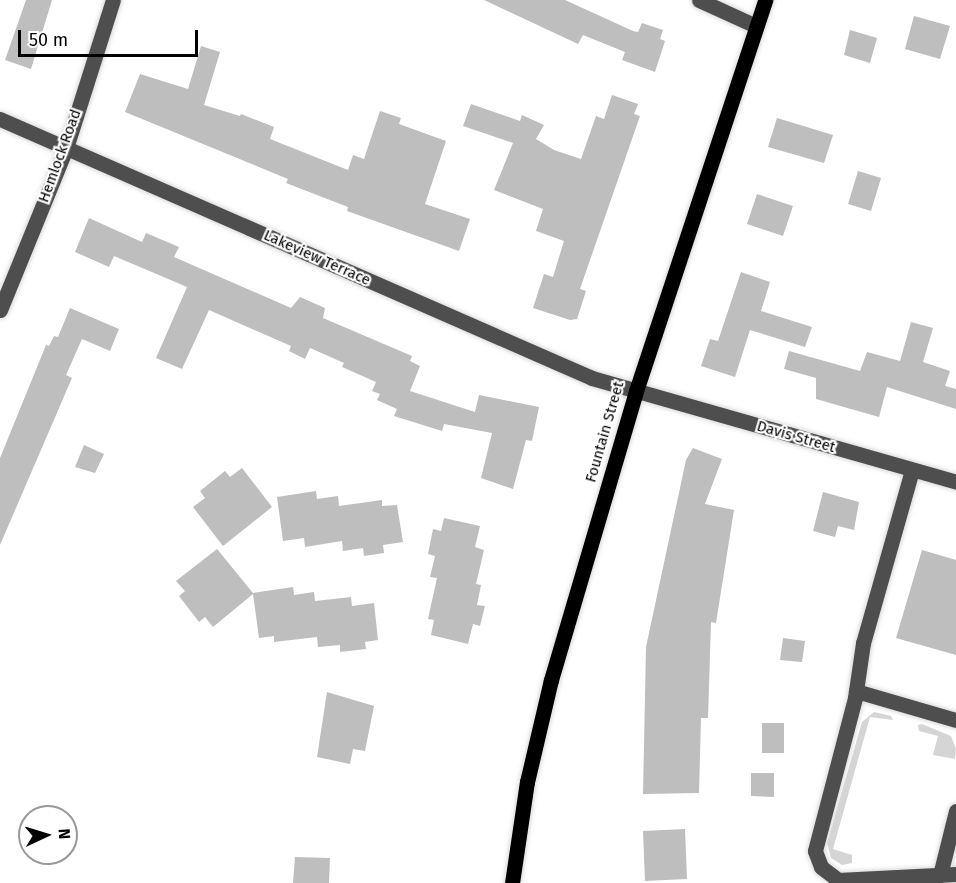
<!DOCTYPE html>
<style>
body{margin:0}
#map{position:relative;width:956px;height:883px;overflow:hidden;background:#fff;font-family:"Fira Sans",sans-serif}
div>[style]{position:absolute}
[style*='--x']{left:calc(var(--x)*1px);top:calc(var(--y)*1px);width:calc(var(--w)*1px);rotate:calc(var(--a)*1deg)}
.green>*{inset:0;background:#d5d5d5}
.building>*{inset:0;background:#bebebe}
.roads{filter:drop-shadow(0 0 2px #dbdbdb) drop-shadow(0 0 2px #dbdbdb)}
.minor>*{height:15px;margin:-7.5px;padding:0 7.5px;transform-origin:7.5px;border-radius:7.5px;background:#4e4e4e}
.major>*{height:15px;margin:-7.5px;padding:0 7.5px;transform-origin:7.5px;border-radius:7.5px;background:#000}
span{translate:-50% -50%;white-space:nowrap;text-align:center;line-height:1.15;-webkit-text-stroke:4.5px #fff;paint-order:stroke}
.street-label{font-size:15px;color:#000}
.north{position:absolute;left:18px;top:805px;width:60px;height:60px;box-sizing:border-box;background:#fff;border:2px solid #999;border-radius:50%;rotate:86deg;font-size:16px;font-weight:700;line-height:24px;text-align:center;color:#000}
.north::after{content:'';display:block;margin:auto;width:21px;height:27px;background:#000;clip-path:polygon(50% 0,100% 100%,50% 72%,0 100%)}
.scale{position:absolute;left:18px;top:30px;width:180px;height:27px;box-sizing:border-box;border:3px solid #000;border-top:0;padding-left:8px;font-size:18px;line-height:21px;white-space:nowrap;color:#000;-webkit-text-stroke:4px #fff;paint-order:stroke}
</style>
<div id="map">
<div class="green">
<div style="clip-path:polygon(874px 712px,891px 716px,893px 720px,870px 717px,833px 849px,852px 855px,852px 863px,842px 865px,831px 858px,827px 843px,862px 722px)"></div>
<div style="clip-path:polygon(922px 724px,951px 736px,956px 749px,955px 759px,933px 755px,938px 736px,919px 731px,918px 725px)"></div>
</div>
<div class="building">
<div style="clip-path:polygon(26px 0,52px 0,31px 69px,5px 60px)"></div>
<div style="clip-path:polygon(484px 0,565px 0,633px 31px,638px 32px,642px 23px,663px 30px,660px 39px,665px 41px,655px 72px,622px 60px,625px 52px,583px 35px,578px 44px)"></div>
<div style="clip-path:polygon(914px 16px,950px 26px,940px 59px,905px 49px)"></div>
<div style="clip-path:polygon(850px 30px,877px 38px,870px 63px,844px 55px)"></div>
<div style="clip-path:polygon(201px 46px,220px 52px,204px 105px,240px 116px,241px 114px,274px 127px,270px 139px,348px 170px,353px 155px,364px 159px,380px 111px,401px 118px,399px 124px,446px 141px,425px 204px,470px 219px,459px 251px,347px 211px,348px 207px,286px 183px,288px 179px,125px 112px,140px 74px,188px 89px)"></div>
<div style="clip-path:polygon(612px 95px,638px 104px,634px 114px,640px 116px,580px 289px,586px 291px,577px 319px,570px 320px,533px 308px,544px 274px,553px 277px,564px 241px,536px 231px,543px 209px,494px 190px,513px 143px,463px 126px,471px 104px,520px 121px,522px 115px,544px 125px,536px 139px,554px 150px,581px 159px,596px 116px,604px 119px)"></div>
<div style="clip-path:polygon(777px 118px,833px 135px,824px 163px,768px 147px)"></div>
<div style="clip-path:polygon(858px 171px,881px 178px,871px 211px,848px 204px)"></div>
<div style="clip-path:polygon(757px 194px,793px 206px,783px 236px,747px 224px)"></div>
<div style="clip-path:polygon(89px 218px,142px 242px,146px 233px,179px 247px,174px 257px,291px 308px,300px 297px,325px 308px,323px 318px,412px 356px,410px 361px,420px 366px,410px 391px,475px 412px,479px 395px,539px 407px,532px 441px,526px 440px,513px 489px,481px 478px,492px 433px,444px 424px,442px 431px,394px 416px,397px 409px,377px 400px,380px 394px,372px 391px,376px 382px,342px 367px,344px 363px,310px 348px,305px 359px,289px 351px,291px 346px,209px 310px,182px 369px,156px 358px,187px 287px,114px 256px,109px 267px,75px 252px)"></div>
<div style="clip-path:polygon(741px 272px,770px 282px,761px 311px,812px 327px,805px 347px,750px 330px,735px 377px,701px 366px,710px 339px,718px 341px)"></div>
<div style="clip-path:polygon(70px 308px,119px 329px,110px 351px,82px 339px,66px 375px,72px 378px,0 545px,0 458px,46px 345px,49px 346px,54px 336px,58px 337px)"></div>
<div style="clip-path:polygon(911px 322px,933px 328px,923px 362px,950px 371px,945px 386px,956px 389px,956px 409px,887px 387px,879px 417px,816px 399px,816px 378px,784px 369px,789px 351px,860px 371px,867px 352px,900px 361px)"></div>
<div style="clip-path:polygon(84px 445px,104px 454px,95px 473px,75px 467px)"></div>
<div style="clip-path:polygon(693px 448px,722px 459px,705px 504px,734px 510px,716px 623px,711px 622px,708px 718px,701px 718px,699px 793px,643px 794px,646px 647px,686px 460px)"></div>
<div style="clip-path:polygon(242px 468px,272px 507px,223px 546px,193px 507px,205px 498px,200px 491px,225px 471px,230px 477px)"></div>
<div style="clip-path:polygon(316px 491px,317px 499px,338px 496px,339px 506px,382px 500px,382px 506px,397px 505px,403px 542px,383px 545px,384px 553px,364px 556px,363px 548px,343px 551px,342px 541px,305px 547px,304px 538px,283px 541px,277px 497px)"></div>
<div style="clip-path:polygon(823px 492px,859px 502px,854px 530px,838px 526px,835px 537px,813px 531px)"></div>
<div style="clip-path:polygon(444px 518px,480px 526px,475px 547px,484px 550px,476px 584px,481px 585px,477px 605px,485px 606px,480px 626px,473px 624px,468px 644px,431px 635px,434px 620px,428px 619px,437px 578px,430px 577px,435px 556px,428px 554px,433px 529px,441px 531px)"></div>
<div style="clip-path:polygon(217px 549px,253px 593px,293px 587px,294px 595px,314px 592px,315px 601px,351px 597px,352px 606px,374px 603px,378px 640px,365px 642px,366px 649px,340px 652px,340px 645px,318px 647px,317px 637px,274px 642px,274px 636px,259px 638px,253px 594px,213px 627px,205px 617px,199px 622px,179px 596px,185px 591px,176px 581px)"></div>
<div style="clip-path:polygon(922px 550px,956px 560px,956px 655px,896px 638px)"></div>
<div style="clip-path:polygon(783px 638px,805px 641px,802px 662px,780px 660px)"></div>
<div style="clip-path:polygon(327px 692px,374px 706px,365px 751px,353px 749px,350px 764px,317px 757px)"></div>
<div style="clip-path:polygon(762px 723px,784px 723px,784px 753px,762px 753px)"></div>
<div style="clip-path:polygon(751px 773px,774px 773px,774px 797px,751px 796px)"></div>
<div style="clip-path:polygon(685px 829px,687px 879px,645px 881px,643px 831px)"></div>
<div style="clip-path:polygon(295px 857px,330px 858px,329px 883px,293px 883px)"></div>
</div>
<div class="roads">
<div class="minor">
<div style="--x:699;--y:0;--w:63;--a:24.5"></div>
<div style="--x:0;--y:119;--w:646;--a:23.63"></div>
<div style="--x:592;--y:378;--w:379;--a:15.9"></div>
<div style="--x:0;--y:310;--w:175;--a:-67.8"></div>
<div style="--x:66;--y:148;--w:155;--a:-72.4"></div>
<div style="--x:912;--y:470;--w:180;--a:105.8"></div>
<div style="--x:863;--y:643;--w:56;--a:98.3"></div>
<div style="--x:855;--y:698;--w:158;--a:104.7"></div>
<div style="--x:815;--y:851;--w:17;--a:69"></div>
<div style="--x:821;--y:867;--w:21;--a:37"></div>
<div style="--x:838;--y:880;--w:118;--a:-2.9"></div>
<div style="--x:856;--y:691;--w:104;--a:16.2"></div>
<div style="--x:940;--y:875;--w:66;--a:-76"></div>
</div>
<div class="major">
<div style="--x:512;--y:883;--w:102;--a:-81.6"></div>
<div style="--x:527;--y:782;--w:105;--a:-76.8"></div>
<div style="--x:551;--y:680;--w:301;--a:-73.6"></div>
<div style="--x:636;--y:391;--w:412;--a:-71.7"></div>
</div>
</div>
<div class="street-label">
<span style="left:60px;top:156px;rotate:-70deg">Hemlock Road</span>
<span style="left:317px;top:258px;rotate:24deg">Lakeview Terrace</span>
<span style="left:605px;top:432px;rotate:-74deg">Fountain Street</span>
<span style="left:796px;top:437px;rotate:16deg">Davis Street</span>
</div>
<div class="north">N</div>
<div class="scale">50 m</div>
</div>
